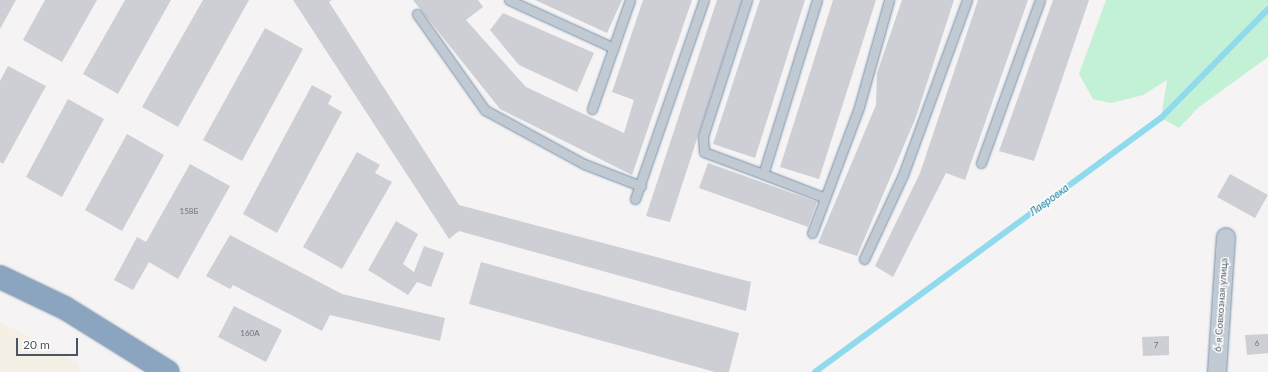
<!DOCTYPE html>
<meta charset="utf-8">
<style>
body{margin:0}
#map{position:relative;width:1268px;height:372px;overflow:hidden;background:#f5f3f3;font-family:Lato,sans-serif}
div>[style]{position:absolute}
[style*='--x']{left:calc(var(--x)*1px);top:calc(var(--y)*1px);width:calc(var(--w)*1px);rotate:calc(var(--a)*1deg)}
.green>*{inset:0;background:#c3f1d5}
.sand>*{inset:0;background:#f5f0e5}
.stream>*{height:6px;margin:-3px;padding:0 3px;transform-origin:3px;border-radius:3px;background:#90daee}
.building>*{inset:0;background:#cdcfd5}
.roads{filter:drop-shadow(0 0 1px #7690ad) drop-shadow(0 0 1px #7690ad)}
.lane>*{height:9px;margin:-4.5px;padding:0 4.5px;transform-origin:4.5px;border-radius:4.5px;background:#c1cad2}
.street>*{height:18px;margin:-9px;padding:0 9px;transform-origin:9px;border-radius:9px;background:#c1cad2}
.highway>*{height:22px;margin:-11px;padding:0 11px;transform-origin:11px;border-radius:11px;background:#8ba5c1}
span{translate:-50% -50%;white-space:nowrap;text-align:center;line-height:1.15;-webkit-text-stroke:3px #fff;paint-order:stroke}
.number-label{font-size:8px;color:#6b747e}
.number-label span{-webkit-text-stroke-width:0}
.street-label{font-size:10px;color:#4a5661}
.water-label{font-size:11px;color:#0c7c9b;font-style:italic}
.scale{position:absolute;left:16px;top:338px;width:62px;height:18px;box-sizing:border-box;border:2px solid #4a5661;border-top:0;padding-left:5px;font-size:12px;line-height:14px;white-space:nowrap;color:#4a5661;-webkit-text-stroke:3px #fff;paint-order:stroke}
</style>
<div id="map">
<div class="green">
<div style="clip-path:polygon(1106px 0,1268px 0,1268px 57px,1199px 107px,1179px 128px,1161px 118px,1167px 80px,1143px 95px,1111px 103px,1093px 99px,1079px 74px)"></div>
</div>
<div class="sand">
<div style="clip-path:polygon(0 322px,77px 362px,81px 372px,0 372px)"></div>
</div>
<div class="stream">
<div style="--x:815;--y:372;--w:429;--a:-36.3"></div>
<div style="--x:1161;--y:118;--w:153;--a:-45.5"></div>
</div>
<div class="building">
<div style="clip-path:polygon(0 0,16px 0,0 29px)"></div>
<div style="clip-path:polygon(45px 0,97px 0,62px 62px,23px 40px)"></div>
<div style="clip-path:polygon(125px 0,171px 0,118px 94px,83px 74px)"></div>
<div style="clip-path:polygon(203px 0,249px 0,178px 127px,142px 107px)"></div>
<div style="clip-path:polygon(293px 0,332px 0,329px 2px,459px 205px,751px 282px,746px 311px,459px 231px,449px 239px)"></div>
<div style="clip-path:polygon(413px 0,478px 0,483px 7px,466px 20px,526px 87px,624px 133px,634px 100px,612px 92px,643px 0,692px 0,632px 175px,500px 109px)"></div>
<div style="clip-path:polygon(535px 0,622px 0,607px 33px)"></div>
<div style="clip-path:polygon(717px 0,742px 0,670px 222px,646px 216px)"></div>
<div style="clip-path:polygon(760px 0,805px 0,755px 158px,713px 144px)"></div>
<div style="clip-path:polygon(833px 0,876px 0,819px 179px,780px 167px)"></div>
<div style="clip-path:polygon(902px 0,954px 0,916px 117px,857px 256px,818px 243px,876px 105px,877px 73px)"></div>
<div style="clip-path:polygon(978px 0,1028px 0,965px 180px,946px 173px,893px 277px,875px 266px,920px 173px)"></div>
<div style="clip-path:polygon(1053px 0,1089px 0,1034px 161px,999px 151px)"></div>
<div style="clip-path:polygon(503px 13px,594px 53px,577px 92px,519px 65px,490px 30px)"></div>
<div style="clip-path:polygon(265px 28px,303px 49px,242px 161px,203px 140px)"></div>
<div style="clip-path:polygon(8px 66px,46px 86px,3px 164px,0 162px,0 81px)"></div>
<div style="clip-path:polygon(312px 85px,332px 96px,328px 104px,342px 112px,277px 233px,243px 214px)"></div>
<div style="clip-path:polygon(68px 99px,104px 119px,62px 197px,26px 177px)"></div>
<div style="clip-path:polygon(127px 134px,164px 155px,122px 231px,85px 210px)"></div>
<div style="clip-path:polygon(357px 152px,380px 165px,375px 173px,392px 182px,342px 269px,303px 247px)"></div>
<div style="clip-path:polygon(708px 163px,817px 202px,808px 227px,699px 188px)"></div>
<div style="clip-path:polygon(190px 164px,230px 186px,178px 279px,149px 262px,133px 290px,114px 280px,137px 237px,146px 242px)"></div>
<div style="clip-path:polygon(1230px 174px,1268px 195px,1255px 218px,1217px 197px)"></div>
<div style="clip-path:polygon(396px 221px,418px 234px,403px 264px,414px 272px,424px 246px,444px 253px,431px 287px,417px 282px,408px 295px,368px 270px)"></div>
<div style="clip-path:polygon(230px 235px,342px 294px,445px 318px,440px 341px,330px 315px,322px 331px,233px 285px,230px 289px,206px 276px)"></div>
<div style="clip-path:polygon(481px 262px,739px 333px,729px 372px,715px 372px,469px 304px)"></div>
<div style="clip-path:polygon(234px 306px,282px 330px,266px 362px,218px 337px)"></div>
<div style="clip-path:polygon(1268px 334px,1268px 353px,1247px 355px,1245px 335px)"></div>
<div style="clip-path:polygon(1169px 336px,1169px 355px,1143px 356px,1142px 337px)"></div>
</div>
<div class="roads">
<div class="lane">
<div style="--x:509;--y:0;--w:115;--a:24.6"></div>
<div style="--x:747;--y:0;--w:143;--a:107.9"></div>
<div style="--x:703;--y:136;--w:16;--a:86"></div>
<div style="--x:704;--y:152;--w:63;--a:20.4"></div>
<div style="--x:817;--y:0;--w:182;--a:107.2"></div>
<div style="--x:763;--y:174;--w:64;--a:21"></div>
<div style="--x:417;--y:14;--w:118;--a:54.7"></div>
<div style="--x:485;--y:110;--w:113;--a:28.6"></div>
<div style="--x:584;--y:164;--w:61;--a:21.1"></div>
<div style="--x:592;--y:109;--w:115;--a:-70.8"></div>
<div style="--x:981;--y:163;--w:173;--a:-70.1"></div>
<div style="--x:635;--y:199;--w:211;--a:-70.9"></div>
<div style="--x:812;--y:233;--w:134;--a:-69.5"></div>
<div style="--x:859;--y:107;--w:111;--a:-74.3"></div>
<div style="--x:864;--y:259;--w:93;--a:-65.1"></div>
<div style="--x:903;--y:175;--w:186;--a:-69.9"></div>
</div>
<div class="street">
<div style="--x:1217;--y:372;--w:135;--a:-86.2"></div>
</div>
<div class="highway">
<div style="--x:0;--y:277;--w:72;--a:25.5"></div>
<div style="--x:65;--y:308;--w:121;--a:31.9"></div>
</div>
</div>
<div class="number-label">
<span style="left:189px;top:212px">158Б</span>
<span style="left:250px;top:334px">160А</span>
<span style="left:1257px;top:344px">6</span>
<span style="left:1156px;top:346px">7</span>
</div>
<div class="street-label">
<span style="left:1221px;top:305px;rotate:-86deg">6-я Совхозная улица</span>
</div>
<div class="water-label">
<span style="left:1049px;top:200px;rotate:-36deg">Лавровка</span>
</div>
<div class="scale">20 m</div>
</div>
